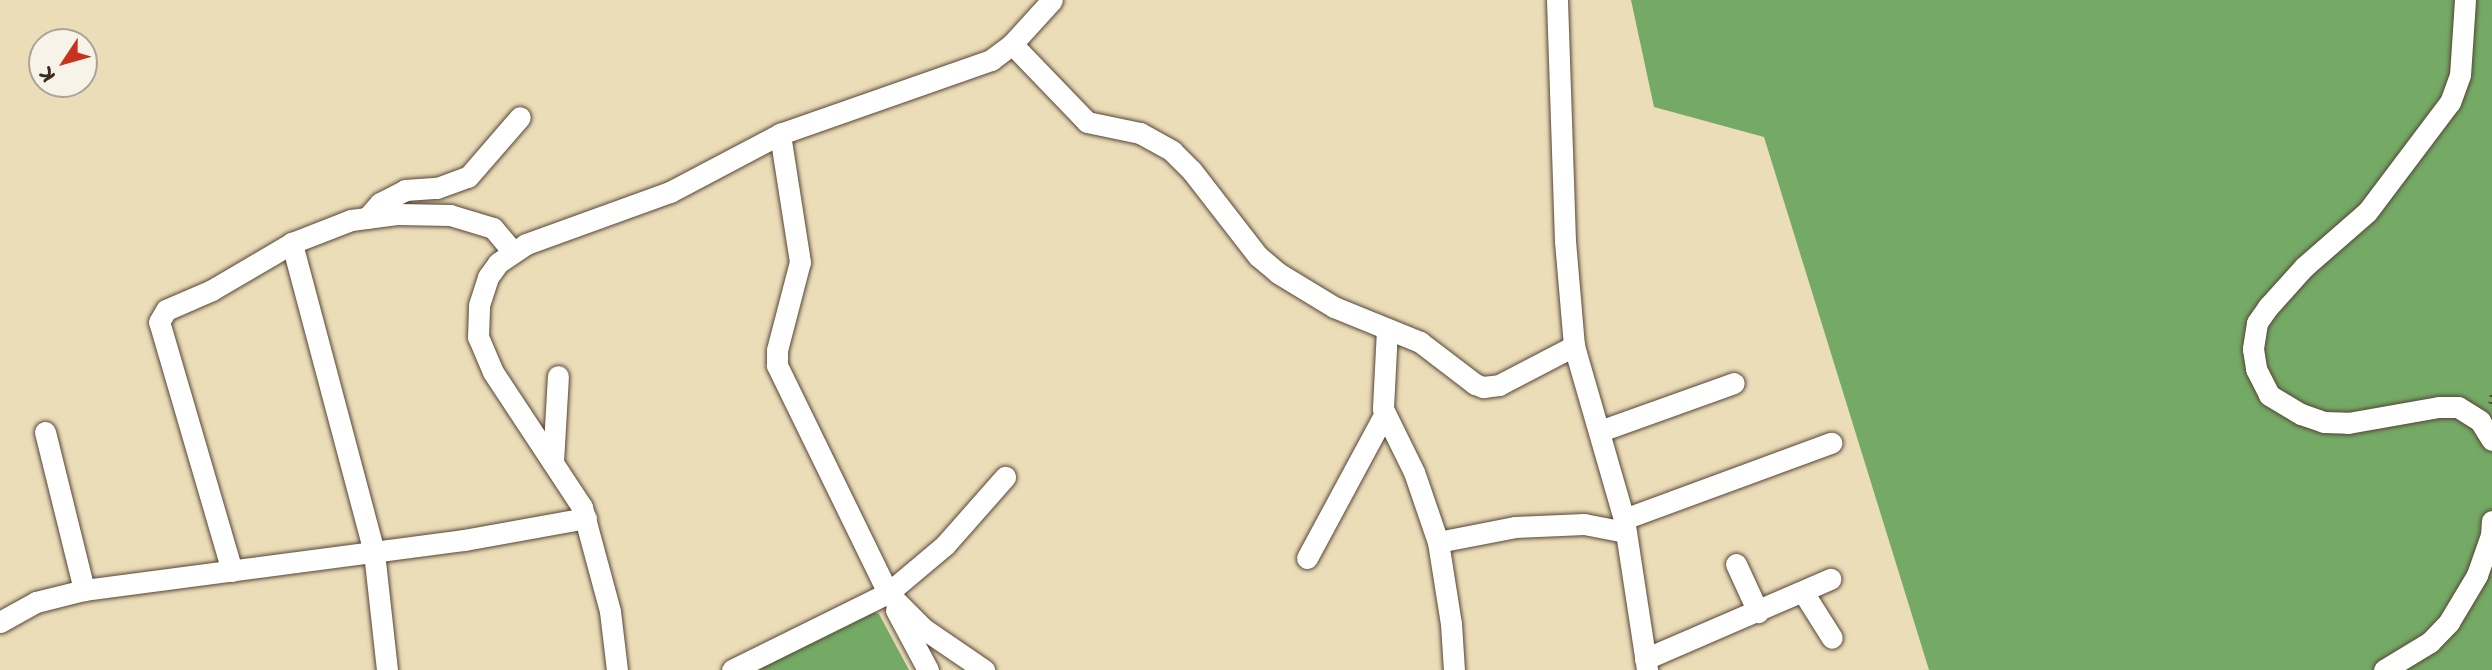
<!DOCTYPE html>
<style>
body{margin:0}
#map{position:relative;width:2492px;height:670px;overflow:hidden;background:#ecddb9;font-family:"Shantell Sans",sans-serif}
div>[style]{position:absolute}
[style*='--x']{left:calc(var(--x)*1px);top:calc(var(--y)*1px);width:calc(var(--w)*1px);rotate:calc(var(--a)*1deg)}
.forest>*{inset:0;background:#74aa66}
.path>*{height:3.5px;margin-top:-1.75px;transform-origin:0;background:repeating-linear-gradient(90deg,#564535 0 2px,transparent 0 7px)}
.roads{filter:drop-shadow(0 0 2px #564535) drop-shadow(0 0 2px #564535)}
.minor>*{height:21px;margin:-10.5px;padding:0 10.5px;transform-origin:10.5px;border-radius:10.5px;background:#fff}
span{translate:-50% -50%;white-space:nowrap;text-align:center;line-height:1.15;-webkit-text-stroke:7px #f7f3e8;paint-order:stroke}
.north{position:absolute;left:28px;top:28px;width:70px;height:70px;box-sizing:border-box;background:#f7f3e8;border:2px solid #aca397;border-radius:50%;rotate:234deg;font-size:19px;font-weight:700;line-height:28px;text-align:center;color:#3b2a1e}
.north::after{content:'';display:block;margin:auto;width:24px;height:32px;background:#c8321e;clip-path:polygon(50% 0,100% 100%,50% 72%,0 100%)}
</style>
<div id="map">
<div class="forest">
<div style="clip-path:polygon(1631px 0,2492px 0,2492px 670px,1929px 670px,1764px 137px,1654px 107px)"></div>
<div style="clip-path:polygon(870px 611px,879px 614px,909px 670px,754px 670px)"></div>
</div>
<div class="path">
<div style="--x:2490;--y:404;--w:11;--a:-80"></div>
</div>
<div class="roads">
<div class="minor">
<div style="--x:1557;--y:0;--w:241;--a:88.1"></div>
<div style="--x:1565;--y:241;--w:105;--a:85.1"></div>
<div style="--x:1574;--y:346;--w:180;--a:73.9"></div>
<div style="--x:1624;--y:519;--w:153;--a:81.3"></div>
<div style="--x:2465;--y:0;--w:75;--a:93.8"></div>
<div style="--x:2460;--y:75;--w:29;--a:110"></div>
<div style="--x:2450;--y:102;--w:138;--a:127"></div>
<div style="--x:2367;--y:212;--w:84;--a:138.9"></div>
<div style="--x:2304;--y:267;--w:54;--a:132"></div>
<div style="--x:2268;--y:307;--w:19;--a:125"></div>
<div style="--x:2257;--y:323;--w:26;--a:99"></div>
<div style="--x:2253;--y:349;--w:20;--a:81"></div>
<div style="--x:2256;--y:369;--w:29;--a:63"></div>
<div style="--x:2269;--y:395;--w:37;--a:31"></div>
<div style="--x:2301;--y:414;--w:24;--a:19"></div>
<div style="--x:2324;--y:422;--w:24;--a:2"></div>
<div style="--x:2348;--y:423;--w:92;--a:-10"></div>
<div style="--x:2439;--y:407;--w:19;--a:0"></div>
<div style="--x:2458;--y:407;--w:26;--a:32"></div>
<div style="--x:2480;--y:421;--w:22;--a:58"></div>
<div style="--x:1012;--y:44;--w:108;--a:46.1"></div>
<div style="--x:1087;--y:122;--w:54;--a:11.7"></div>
<div style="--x:1140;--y:133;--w:37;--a:29"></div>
<div style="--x:1172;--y:151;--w:28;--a:45"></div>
<div style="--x:1192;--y:171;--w:108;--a:52.2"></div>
<div style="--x:1258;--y:256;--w:26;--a:40"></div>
<div style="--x:1278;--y:273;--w:66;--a:31.3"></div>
<div style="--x:1334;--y:307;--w:93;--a:22.1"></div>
<div style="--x:1420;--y:342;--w:69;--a:37.4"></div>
<div style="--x:1475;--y:384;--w:9;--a:21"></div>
<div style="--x:1483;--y:387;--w:16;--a:-7"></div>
<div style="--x:1499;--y:385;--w:85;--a:-27.5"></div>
<div style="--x:367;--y:218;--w:20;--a:-49"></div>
<div style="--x:380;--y:203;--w:28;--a:-27"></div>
<div style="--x:405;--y:190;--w:32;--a:-4"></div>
<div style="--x:437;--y:188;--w:33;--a:-20"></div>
<div style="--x:468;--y:177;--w:79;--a:-49.1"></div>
<div style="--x:1387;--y:329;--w:80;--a:92.9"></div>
<div style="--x:1383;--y:409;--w:70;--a:63.8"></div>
<div style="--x:1414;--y:472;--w:74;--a:71.1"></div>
<div style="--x:1438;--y:542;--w:83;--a:81"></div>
<div style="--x:1451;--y:624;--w:46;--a:86.3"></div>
<div style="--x:1600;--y:431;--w:142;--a:-19.7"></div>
<div style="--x:45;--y:432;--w:163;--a:76.1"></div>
<div style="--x:553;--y:462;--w:86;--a:-86.7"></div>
<div style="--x:1624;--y:519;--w:221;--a:-20.2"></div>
<div style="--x:1438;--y:542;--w:78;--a:-11"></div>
<div style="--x:1515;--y:527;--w:69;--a:-2.5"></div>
<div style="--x:1584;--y:524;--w:42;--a:11"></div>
<div style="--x:1307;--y:558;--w:162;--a:-61.7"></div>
<div style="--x:1736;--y:564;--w:53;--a:65.4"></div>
<div style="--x:232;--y:571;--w:259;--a:-106.3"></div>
<div style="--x:159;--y:322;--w:14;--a:-60"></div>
<div style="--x:166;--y:310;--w:50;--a:-23.5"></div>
<div style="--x:212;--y:290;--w:93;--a:-30.4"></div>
<div style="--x:1803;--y:592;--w:54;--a:57.8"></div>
<div style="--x:888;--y:593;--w:75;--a:-40.1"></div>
<div style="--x:945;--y:545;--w:91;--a:-48.6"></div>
<div style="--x:888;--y:593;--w:51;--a:45"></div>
<div style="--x:924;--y:629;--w:73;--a:34.3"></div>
<div style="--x:896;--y:610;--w:68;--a:61.9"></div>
<div style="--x:0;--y:622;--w:41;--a:-29.1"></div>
<div style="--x:36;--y:602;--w:49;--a:-14"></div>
<div style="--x:84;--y:590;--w:383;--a:-7.5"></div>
<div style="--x:464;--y:540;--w:124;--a:-10.2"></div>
<div style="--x:1645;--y:659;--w:202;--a:-23.4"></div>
<div style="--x:387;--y:670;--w:119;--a:-96.3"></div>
<div style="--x:374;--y:552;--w:320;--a:-104.9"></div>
<div style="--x:292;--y:243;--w:63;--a:-21.3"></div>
<div style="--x:351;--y:220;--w:46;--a:-7.4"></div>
<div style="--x:397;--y:214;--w:53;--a:1.1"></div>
<div style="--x:450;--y:215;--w:45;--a:16.8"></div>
<div style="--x:493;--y:228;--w:31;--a:50"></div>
<div style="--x:617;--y:670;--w:59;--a:-96.8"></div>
<div style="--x:610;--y:611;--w:108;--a:-105.1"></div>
<div style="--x:582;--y:507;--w:162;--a:-123.4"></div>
<div style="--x:493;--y:372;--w:38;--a:-113"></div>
<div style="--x:478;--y:337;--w:32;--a:-88"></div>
<div style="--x:479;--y:305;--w:29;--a:-72"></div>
<div style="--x:488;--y:277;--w:17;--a:-54"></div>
<div style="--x:498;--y:263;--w:34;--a:-34"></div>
<div style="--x:526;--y:244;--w:153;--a:-19.9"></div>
<div style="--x:670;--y:192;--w:124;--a:-27.8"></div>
<div style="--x:780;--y:134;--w:224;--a:-19.3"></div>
<div style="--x:991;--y:60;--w:26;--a:-37"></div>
<div style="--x:1012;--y:44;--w:59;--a:-47.7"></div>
<div style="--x:732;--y:670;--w:174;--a:-26.3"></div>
<div style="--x:888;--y:593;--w:254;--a:-116"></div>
<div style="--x:777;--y:365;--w:15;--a:-90"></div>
<div style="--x:777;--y:350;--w:91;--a:-75.4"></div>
<div style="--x:800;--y:262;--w:130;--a:-98.9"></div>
<div style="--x:2384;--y:670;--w:54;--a:-31.3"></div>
<div style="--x:2430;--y:642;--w:28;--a:-46"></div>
<div style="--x:2449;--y:622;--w:55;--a:-59.2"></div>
<div style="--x:2477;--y:575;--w:42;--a:-70.7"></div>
<div style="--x:2491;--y:535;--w:14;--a:-86"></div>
</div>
</div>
<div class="north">K</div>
</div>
